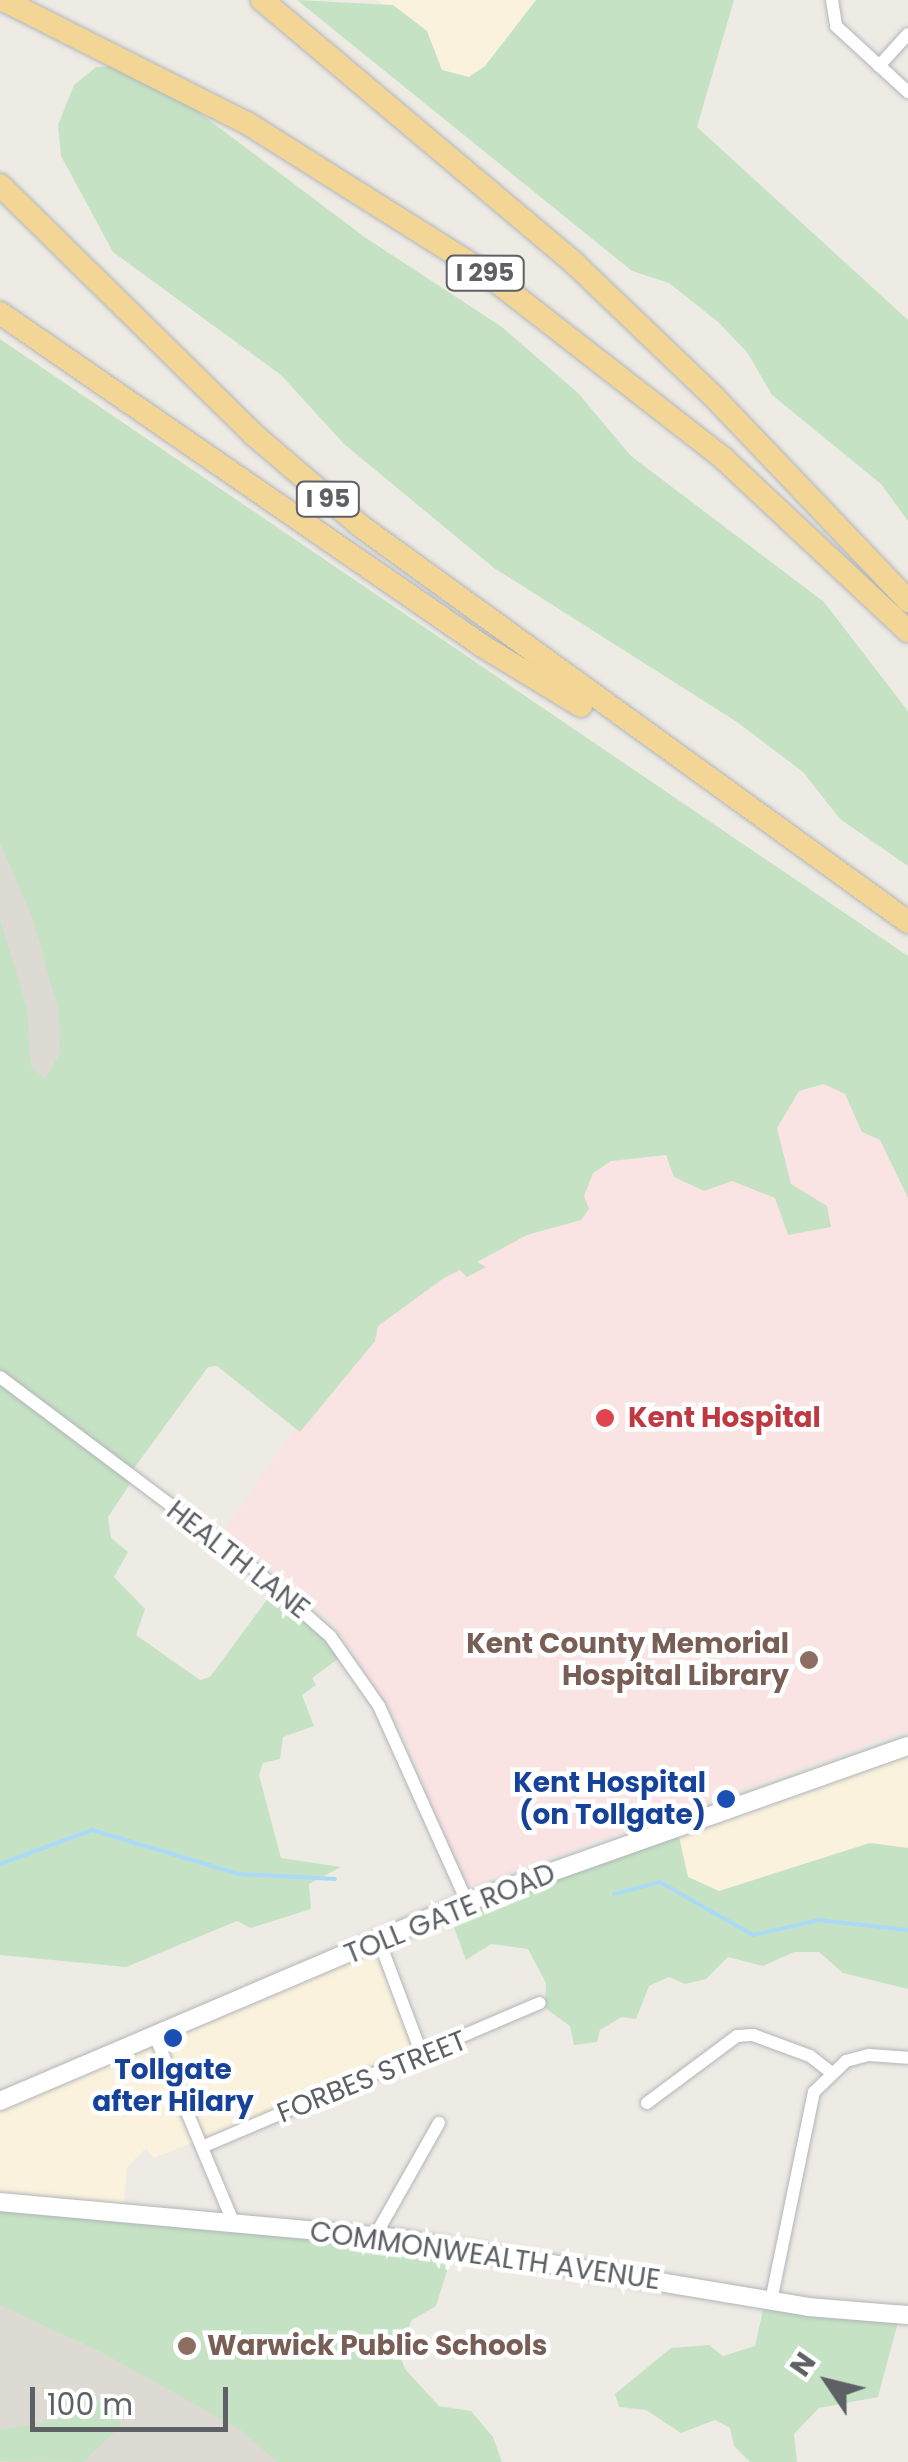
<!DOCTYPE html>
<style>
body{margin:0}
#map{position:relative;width:908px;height:2462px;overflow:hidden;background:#eeebe5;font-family:Poppins,sans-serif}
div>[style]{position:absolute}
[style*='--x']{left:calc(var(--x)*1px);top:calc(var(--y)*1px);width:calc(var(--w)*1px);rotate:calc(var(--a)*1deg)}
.commercial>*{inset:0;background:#fbf2dd}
.education>*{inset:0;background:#dddad3}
.medical>*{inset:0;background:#f9e3e3}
.green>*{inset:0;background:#c5e3c4}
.stream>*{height:4px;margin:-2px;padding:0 2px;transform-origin:2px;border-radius:2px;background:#abdaf7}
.roads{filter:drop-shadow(0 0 2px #b2b5b9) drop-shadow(0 0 2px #b2b5b9)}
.street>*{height:12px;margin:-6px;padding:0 6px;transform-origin:6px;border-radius:6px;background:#fff}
.secondary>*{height:18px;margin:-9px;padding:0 9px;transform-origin:9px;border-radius:9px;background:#fff}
.highway>*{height:22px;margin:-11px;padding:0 11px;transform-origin:11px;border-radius:11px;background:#f3d696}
.dots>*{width:28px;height:28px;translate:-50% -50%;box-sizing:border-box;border:5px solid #fff;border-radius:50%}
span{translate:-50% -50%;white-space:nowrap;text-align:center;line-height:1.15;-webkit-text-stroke:9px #fff;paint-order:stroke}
.shield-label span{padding:2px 8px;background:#fff;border:2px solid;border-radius:8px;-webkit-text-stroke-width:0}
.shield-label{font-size:25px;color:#5d6064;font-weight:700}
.health-label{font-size:28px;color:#be3a42;font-weight:700}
.left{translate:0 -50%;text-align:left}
.street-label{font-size:28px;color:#5d6064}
.education-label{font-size:28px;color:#785e54;font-weight:700}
.right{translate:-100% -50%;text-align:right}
.transit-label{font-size:28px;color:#164399;font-weight:700}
.north{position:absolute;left:778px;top:2332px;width:100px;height:100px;-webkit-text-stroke:8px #fff;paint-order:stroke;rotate:305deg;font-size:28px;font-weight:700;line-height:40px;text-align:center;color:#5d6064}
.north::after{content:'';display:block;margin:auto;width:35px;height:45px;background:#5d6064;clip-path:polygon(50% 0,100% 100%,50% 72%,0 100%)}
.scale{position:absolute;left:30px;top:2387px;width:198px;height:45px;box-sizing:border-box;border:5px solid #5d6064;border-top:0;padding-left:12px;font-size:30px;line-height:35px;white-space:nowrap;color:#5d6064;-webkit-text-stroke:8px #fff;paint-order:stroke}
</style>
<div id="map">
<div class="commercial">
<div style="clip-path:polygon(376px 0,536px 0,485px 66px,469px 77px,442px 70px,414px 23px)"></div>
<div style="clip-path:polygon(908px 1745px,908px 1848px,870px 1843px,719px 1891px,688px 1877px,678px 1832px)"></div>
<div style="clip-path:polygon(379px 1946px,427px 2056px,422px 2064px,207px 2148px,199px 2140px,154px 2158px,146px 2148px,127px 2167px,123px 2211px,0 2198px,0 2099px)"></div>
</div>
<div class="education">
<div style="clip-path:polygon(0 789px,79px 1003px,0 1308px)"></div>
<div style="clip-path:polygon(0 2209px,322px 2433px,370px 2462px,0 2462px)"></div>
</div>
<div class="medical">
<div style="clip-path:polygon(855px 1082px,908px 1139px,908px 1730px,461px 1889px,405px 1737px,333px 1621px,225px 1530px,379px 1307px,526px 1189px,789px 1090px)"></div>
</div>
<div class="green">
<div style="clip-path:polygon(297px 0,393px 5px,427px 31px,442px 70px,469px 77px,485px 66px,536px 0,734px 0,697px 127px,908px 320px,908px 521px,881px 484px,772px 395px,747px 352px,718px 322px,669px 283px,632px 271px)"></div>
<div style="clip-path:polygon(117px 66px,185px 102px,366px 238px,502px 327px,578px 393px,631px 456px,824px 602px,908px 711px,908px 866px,840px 819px,803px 772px,737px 722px,494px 568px,344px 444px,281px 375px,113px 252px,61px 156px,58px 125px,74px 85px,96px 67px)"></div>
<div style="clip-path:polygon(0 339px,908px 956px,908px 1198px,880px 1140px,862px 1132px,845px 1094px,824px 1084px,799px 1091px,777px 1128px,791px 1184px,827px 1206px,831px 1227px,788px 1235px,775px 1198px,732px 1181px,704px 1191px,674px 1177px,666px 1155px,611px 1161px,593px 1173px,584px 1196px,589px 1209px,581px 1220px,527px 1235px,477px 1262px,486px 1267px,467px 1277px,460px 1270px,444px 1278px,378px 1326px,375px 1341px,300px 1432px,217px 1366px,208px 1367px,132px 1471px,134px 1478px,108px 1517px,111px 1538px,128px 1552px,114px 1577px,145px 1609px,136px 1635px,200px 1680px,210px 1677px,277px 1586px,342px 1656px,312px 1678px,316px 1685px,302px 1695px,314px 1726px,283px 1737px,280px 1759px,263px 1763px,259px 1775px,281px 1858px,341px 1867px,309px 1884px,311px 1909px,251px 1928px,237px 1921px,126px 1967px,0 1955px,0 919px,27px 1007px,31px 1066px,45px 1079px,60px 1053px,58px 1010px,33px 920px,0 842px)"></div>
<div style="clip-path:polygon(678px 1832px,688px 1877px,719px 1891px,870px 1843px,908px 1848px,908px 1989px,843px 1973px,819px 1952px,794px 1952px,763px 1966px,728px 1957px,706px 1979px,685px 1984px,669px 1977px,649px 1986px,636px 2019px,622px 2017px,600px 2030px,597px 2042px,574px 2045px,570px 2026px,545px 2008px,546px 1983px,528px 1949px,491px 1944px,466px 1960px,450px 1917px)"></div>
<div style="clip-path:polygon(0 2198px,227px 2221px,452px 2255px,436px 2306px,412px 2320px,398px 2350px,405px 2369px,439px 2406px,471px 2411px,493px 2437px,502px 2462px,278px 2462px,239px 2429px,99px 2351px,0 2305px)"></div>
<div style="clip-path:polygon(765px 2301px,898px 2322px,878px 2397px,819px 2408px,794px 2434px,797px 2462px,750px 2462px,734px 2446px,730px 2428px,715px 2420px,681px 2433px,646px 2410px,619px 2407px,615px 2394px,671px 2348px,709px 2345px,723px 2356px,755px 2346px)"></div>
<div style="clip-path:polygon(100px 2401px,119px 2414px,120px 2427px,83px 2462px,0 2461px,0 2430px,55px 2420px)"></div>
</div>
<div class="stream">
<div style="--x:0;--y:1864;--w:98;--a:-20.3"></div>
<div style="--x:92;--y:1830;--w:153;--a:16.7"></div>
<div style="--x:239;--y:1874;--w:96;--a:3"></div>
<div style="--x:614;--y:1894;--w:48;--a:-14.6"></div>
<div style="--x:660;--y:1882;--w:107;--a:29.7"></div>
<div style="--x:753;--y:1935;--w:68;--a:-12.8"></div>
<div style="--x:819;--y:1920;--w:90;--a:6.4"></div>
</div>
<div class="roads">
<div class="street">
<div style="--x:832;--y:0;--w:26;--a:81"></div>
<div style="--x:836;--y:26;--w:98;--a:42.5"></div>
<div style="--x:879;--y:66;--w:43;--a:-47.8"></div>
<div style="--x:0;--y:1377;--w:305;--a:36.9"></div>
<div style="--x:244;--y:1560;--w:115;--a:41.5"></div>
<div style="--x:330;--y:1636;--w:85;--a:55"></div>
<div style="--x:379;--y:1706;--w:215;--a:65.8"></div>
<div style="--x:380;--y:1943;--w:120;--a:69.4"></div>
<div style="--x:155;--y:2036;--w:204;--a:67.2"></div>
<div style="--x:647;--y:2103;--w:112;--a:-36.7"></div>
<div style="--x:737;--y:2036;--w:16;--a:-4"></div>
<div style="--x:753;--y:2035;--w:61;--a:20.2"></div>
<div style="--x:810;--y:2056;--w:24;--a:38"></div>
<div style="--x:202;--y:2147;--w:367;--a:-23.1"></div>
<div style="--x:375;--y:2236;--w:130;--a:-60.5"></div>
<div style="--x:771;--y:2301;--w:213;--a:-78.4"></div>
<div style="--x:814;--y:2092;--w:45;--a:-44.1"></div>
<div style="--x:846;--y:2061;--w:24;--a:-15"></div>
<div style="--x:869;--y:2055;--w:39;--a:4"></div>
</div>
<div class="secondary">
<div style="--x:0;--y:2101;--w:508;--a:-23.08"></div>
<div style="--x:467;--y:1902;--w:468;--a:-19.5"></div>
<div style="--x:0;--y:2202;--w:398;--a:5.2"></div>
<div style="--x:396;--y:2238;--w:418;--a:9.5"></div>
<div style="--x:808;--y:2307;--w:100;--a:4.6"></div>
</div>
<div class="highway">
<div style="--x:3;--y:0;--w:273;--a:26.8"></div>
<div style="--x:247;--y:123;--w:285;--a:32.2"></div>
<div style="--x:488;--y:275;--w:299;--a:37.9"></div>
<div style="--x:724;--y:459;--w:252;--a:43.1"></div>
<div style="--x:262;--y:0;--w:409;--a:40.1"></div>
<div style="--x:575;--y:264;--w:192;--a:43.7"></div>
<div style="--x:714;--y:397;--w:282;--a:46.4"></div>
<div style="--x:0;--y:185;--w:355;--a:44.5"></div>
<div style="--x:253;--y:434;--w:143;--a:40.5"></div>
<div style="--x:362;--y:527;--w:674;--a:35.88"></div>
<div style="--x:0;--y:313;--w:584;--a:34.61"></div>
<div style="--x:481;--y:645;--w:117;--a:31.4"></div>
</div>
</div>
<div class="dots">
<div style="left:605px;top:1418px;background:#e0444e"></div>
<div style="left:809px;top:1660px;background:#8d6e63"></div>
<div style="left:726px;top:1799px;background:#1a4fb4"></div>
<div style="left:173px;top:2038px;background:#1a4fb4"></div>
<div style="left:187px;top:2346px;background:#8d6e63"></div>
</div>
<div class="shield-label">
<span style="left:485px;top:273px">I 295</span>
<span style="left:328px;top:499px">I 95</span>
</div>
<div class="health-label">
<span class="left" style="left:628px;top:1418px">Kent Hospital</span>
</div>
<div class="street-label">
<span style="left:238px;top:1560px;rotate:38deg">HEALTH LANE</span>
<span style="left:450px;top:1914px;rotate:-22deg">TOLL GATE ROAD</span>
<span style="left:372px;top:2077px;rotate:-22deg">FORBES STREET</span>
<span style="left:485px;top:2256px;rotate:8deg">COMMONWEALTH AVENUE</span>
</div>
<div class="education-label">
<span class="right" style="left:789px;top:1660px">Kent County Memorial<br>Hospital Library</span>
<span class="left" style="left:207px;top:2346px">Warwick Public Schools</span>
</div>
<div class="transit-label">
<span class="right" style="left:706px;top:1799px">Kent Hospital<br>(on Tollgate)</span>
<span style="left:173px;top:2086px">Tollgate<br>after Hilary</span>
</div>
<div class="north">N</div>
<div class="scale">100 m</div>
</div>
